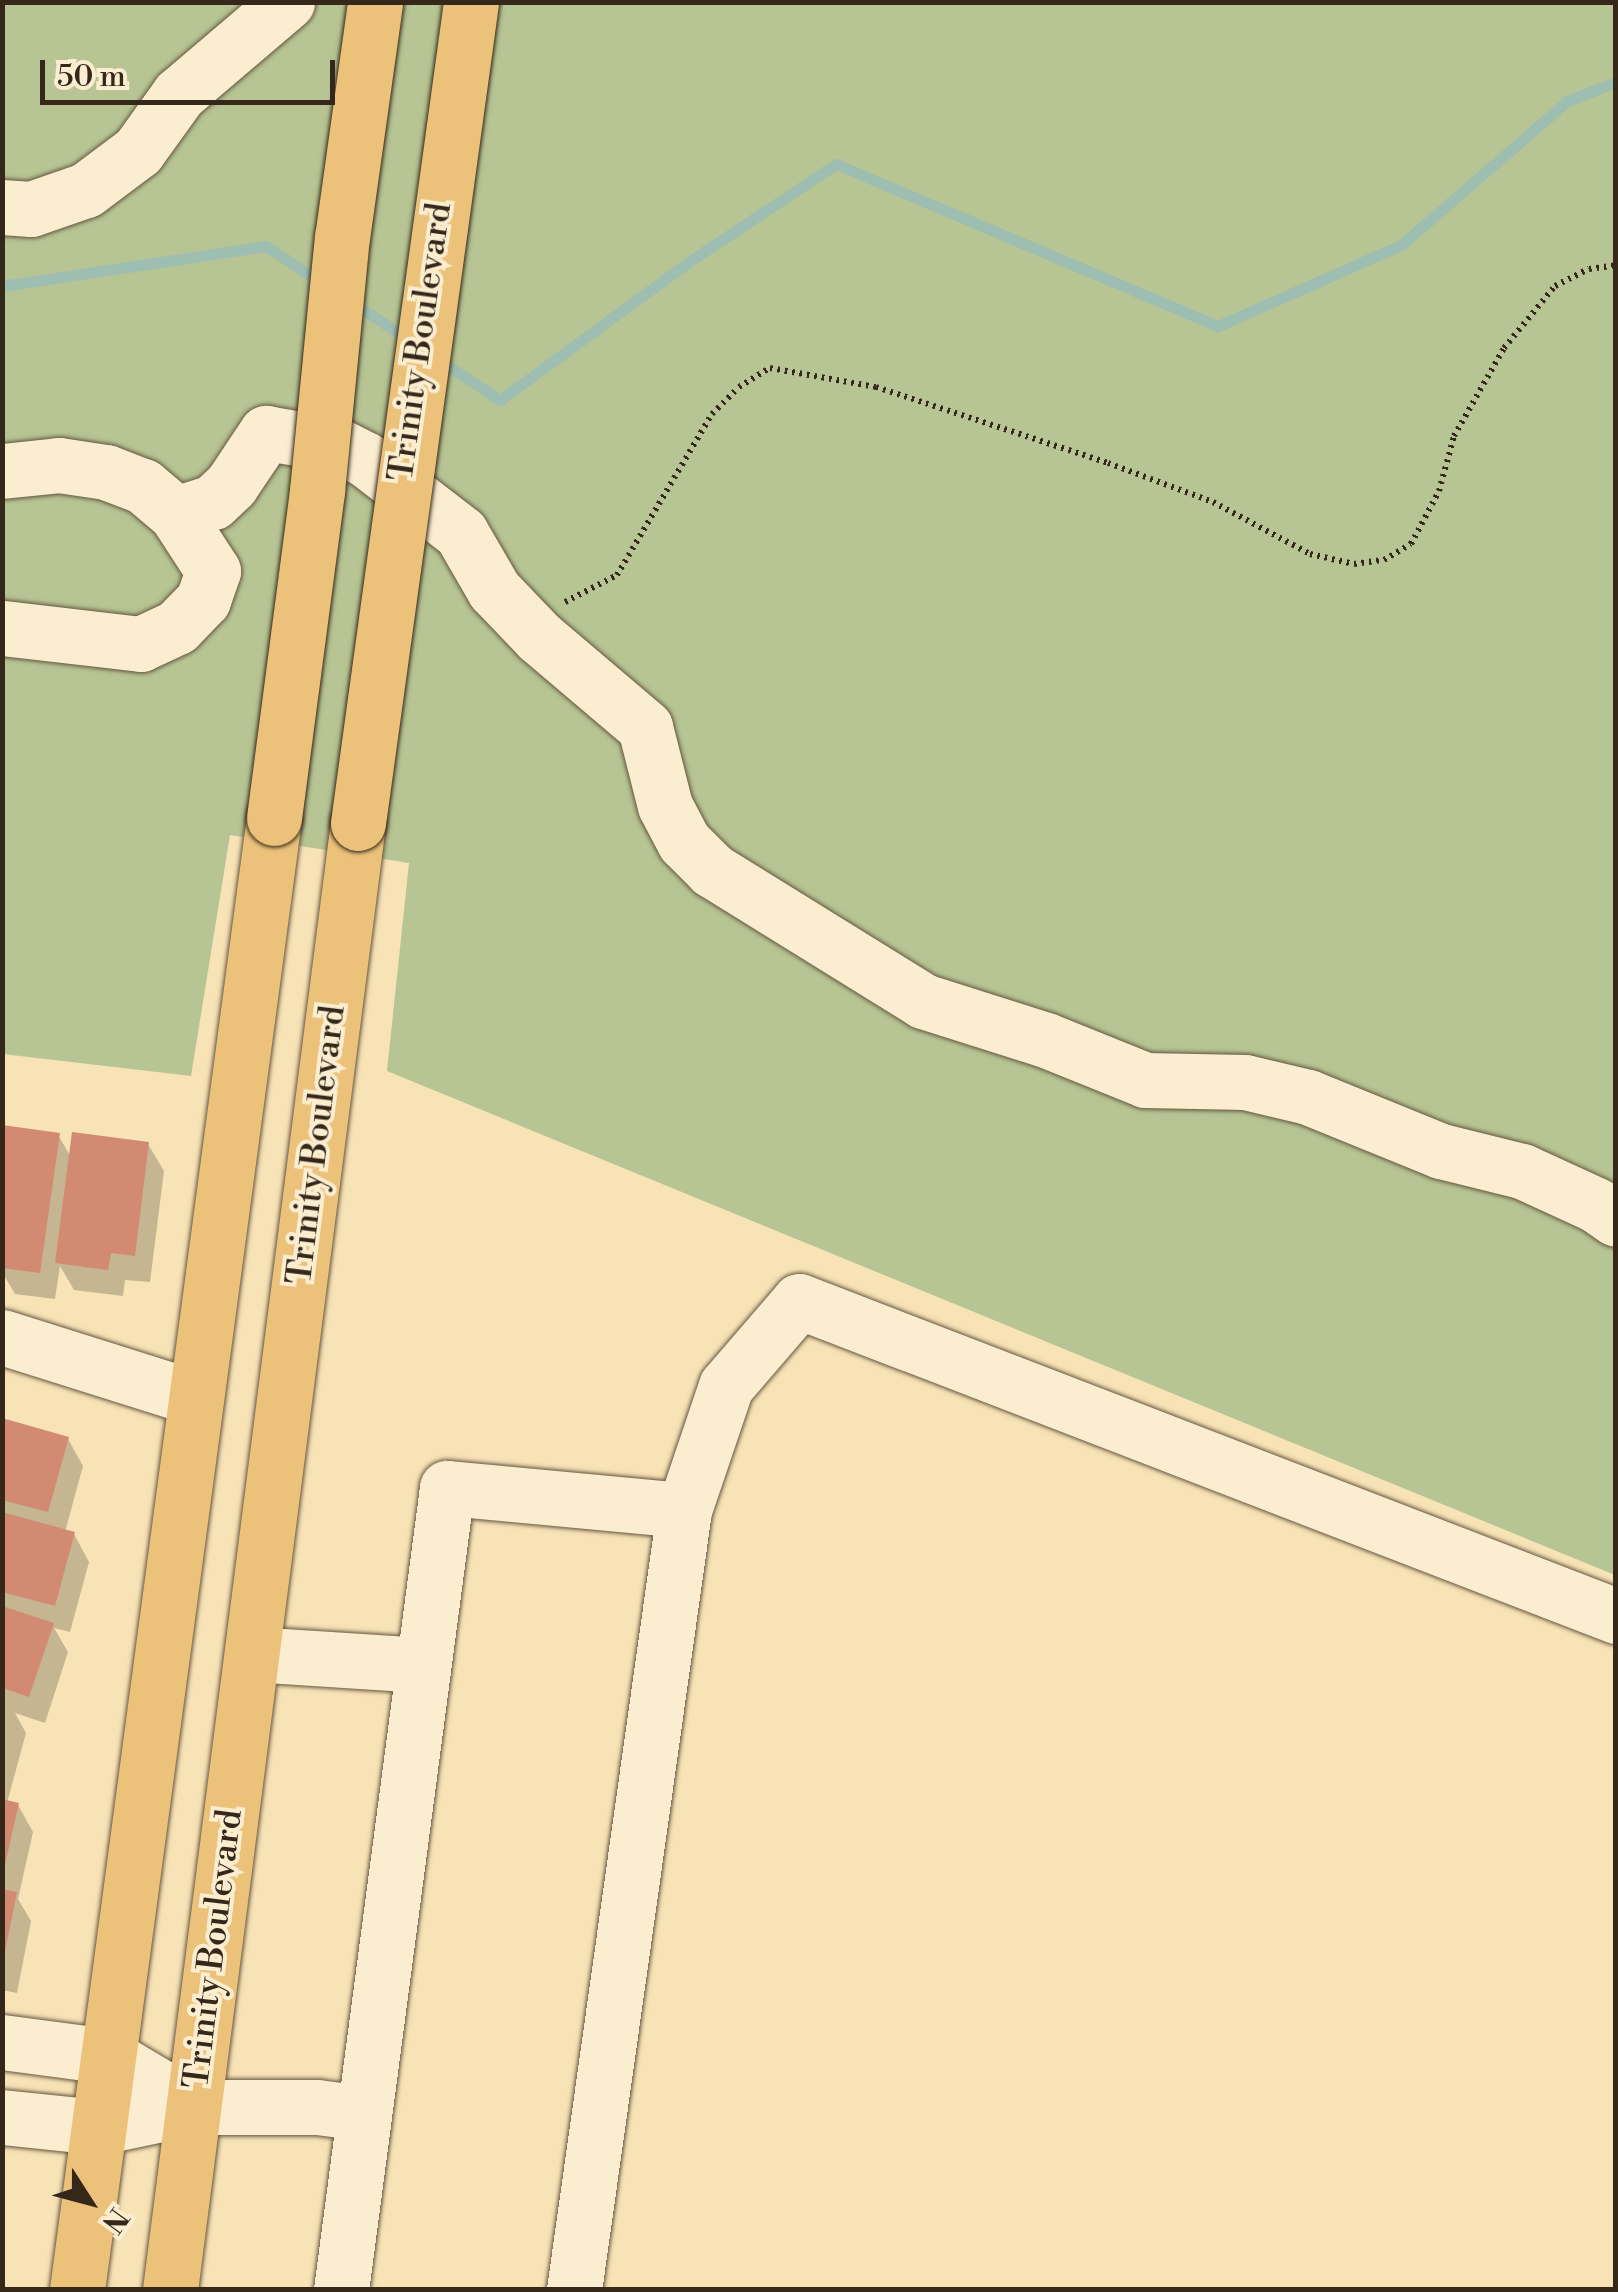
<!DOCTYPE html>
<style>
body{margin:0}
#map{position:relative;width:1618px;height:2292px;overflow:hidden;background:#f7e3b6;font-family:"Libre Bodoni",serif}
div>[style]{position:absolute}
[style*='--x']{left:calc(var(--x)*1px);top:calc(var(--y)*1px);width:calc(var(--w)*1px);rotate:calc(var(--a)*1deg)}
.green>*{inset:0;background:#b6c593}
.shadow>*{inset:0;background:#0003}
.stream>*{height:11px;margin:-5.5px;padding:0 5.5px;transform-origin:5.5px;border-radius:5.5px;background:#9dbeb1}
.building>*{inset:0;background:#d28b72}
.path>*{height:6px;margin-top:-3px;transform-origin:0;background:repeating-linear-gradient(90deg,#35271a 0 2.5px,transparent 0 7.5px)}
.roads{filter:drop-shadow(0 0 2px #665641) drop-shadow(0 0 2px #665641)}
.minor>*{height:55px;margin:-27.5px;padding:0 27.5px;transform-origin:27.5px;border-radius:27.5px;background:#faedd0}
.major>*{height:55px;margin:-27.5px;padding:0 27.5px;transform-origin:27.5px;border-radius:27.5px;background:#ecc27b}
.bridges{filter:drop-shadow(0 0 2px #35271a) drop-shadow(0 0 2px #35271a)}
.major-bridge>*{height:55px;margin:-27.5px;padding:0 27.5px;transform-origin:27.5px;border-radius:27.5px;background:#ecc27b}
span{translate:-50% -50%;white-space:nowrap;text-align:center;line-height:1.15;-webkit-text-stroke:8px #faedd0;paint-order:stroke}
.street-label{font-size:35px;color:#35271a}
.frame{position:absolute;inset:0;border:5px solid #35271a;pointer-events:none}
.north{position:absolute;left:40px;top:2152px;width:100px;height:100px;-webkit-text-stroke:8px #faedd0;paint-order:stroke;rotate:126deg;font-size:28px;font-weight:700;line-height:40px;text-align:center;color:#35271a}
.north::after{content:'';display:block;margin:auto;width:35px;height:45px;background:#35271a;clip-path:polygon(50% 0,100% 100%,50% 72%,0 100%)}
.scale{position:absolute;left:40px;top:60px;width:295px;height:45px;box-sizing:border-box;border:5px solid #35271a;border-top:0;padding-left:12px;font-size:30px;line-height:35px;white-space:nowrap;color:#35271a;-webkit-text-stroke:8px #faedd0;paint-order:stroke}
</style>
<div id="map">
<div class="green">
<div style="clip-path:polygon(3px 3px,1615px 3px,1615px 1575px,387px 1071px,409px 863px,230px 835px,191px 1076px,3px 1054px)"></div>
</div>
<div class="shadow">
<div style="clip-path:polygon(2px 1128px,58px 1135px,71px 1157px,148px 1144px,164px 1171px,150px 1282px,125px 1280px,123px 1296px,74px 1290px,60px 1266px,55px 1299px,15px 1294px,2px 1272px)"></div>
<div style="clip-path:polygon(2px 1421px,68px 1439px,83px 1466px,65px 1532px,74px 1534px,89px 1562px,70px 1632px,54px 1628px,68px 1652px,45px 1723px,15px 1713px,26px 1733px,7px 1803px,18px 1805px,33px 1832px,18px 1899px,31px 1921px,17px 1993px,2px 1990px)"></div>
</div>
<div class="stream">
<div style="--x:2;--y:286;--w:267;--a:-8.6"></div>
<div style="--x:266;--y:246;--w:69;--a:33.7"></div>
<div style="--x:351;--y:302;--w:72;--a:33"></div>
<div style="--x:439;--y:360;--w:73;--a:33.3"></div>
<div style="--x:500;--y:400;--w:239;--a:-36.2"></div>
<div style="--x:693;--y:259;--w:172;--a:-33.6"></div>
<div style="--x:836;--y:164;--w:415;--a:23"></div>
<div style="--x:1218;--y:326;--w:200;--a:-23.9"></div>
<div style="--x:1401;--y:245;--w:220;--a:-40.9"></div>
<div style="--x:1567;--y:101;--w:53;--a:-21.2"></div>
</div>
<div class="building">
<div style="clip-path:polygon(2px 1125px,60px 1133px,40px 1273px,2px 1268px)"></div>
<div style="clip-path:polygon(72px 1132px,149px 1142px,135px 1256px,111px 1253px,108px 1270px,55px 1263px)"></div>
<div style="clip-path:polygon(2px 1418px,69px 1437px,48px 1512px,2px 1500px)"></div>
<div style="clip-path:polygon(2px 1512px,75px 1532px,55px 1606px,2px 1592px)"></div>
<div style="clip-path:polygon(2px 1606px,54px 1623px,29px 1697px,2px 1688px)"></div>
<div style="clip-path:polygon(2px 1799px,19px 1803px,4px 1869px,2px 1869px)"></div>
<div style="clip-path:polygon(2px 1889px,17px 1892px,4px 1956px,2px 1956px)"></div>
</div>
<div class="path">
<div style="--x:565;--y:602;--w:59;--a:-27.4"></div>
<div style="--x:617;--y:575;--w:187;--a:-59.5"></div>
<div style="--x:712;--y:414;--w:38;--a:-45"></div>
<div style="--x:739;--y:387;--w:36;--a:-32"></div>
<div style="--x:770;--y:368;--w:108;--a:10.2"></div>
<div style="--x:876;--y:387;--w:244;--a:18.1"></div>
<div style="--x:1108;--y:463;--w:112;--a:20.4"></div>
<div style="--x:1213;--y:502;--w:110;--a:28.2"></div>
<div style="--x:1310;--y:554;--w:45;--a:12.8"></div>
<div style="--x:1354;--y:564;--w:30;--a:-8"></div>
<div style="--x:1384;--y:560;--w:31;--a:-31"></div>
<div style="--x:1411;--y:544;--w:60;--a:-62.2"></div>
<div style="--x:1439;--y:491;--w:57;--a:-74.7"></div>
<div style="--x:1454;--y:436;--w:101;--a:-60.4"></div>
<div style="--x:1504;--y:348;--w:80;--a:-50.6"></div>
<div style="--x:1555;--y:286;--w:38;--a:-27"></div>
<div style="--x:1589;--y:269;--w:27;--a:-8"></div>
</div>
<div class="roads">
<div class="minor">
<div style="--x:2;--y:207;--w:29;--a:4"></div>
<div style="--x:31;--y:209;--w:58;--a:-19.1"></div>
<div style="--x:86;--y:190;--w:65;--a:-36.9"></div>
<div style="--x:138;--y:151;--w:70;--a:-54.3"></div>
<div style="--x:179;--y:94;--w:142;--a:-40.4"></div>
<div style="--x:2;--y:471;--w:57;--a:-6"></div>
<div style="--x:59;--y:465;--w:48;--a:8.5"></div>
<div style="--x:106;--y:472;--w:40;--a:21"></div>
<div style="--x:143;--y:486;--w:43;--a:40.3"></div>
<div style="--x:176;--y:514;--w:68;--a:57"></div>
<div style="--x:213;--y:571;--w:31;--a:109"></div>
<div style="--x:203;--y:600;--w:37;--a:134"></div>
<div style="--x:177;--y:627;--w:40;--a:155"></div>
<div style="--x:141;--y:644;--w:140;--a:-173.4"></div>
<div style="--x:176;--y:514;--w:39;--a:-18"></div>
<div style="--x:213;--y:502;--w:25;--a:-43"></div>
<div style="--x:231;--y:485;--w:63;--a:-56.1"></div>
<div style="--x:266;--y:433;--w:72;--a:9.6"></div>
<div style="--x:337;--y:445;--w:31;--a:27"></div>
<div style="--x:365;--y:459;--w:121;--a:37.6"></div>
<div style="--x:461;--y:533;--w:66;--a:59.9"></div>
<div style="--x:494;--y:590;--w:65;--a:46.2"></div>
<div style="--x:539;--y:637;--w:139;--a:40.3"></div>
<div style="--x:645;--y:727;--w:81;--a:75.8"></div>
<div style="--x:665;--y:806;--w:41;--a:62.2"></div>
<div style="--x:684;--y:842;--w:40;--a:45"></div>
<div style="--x:712;--y:870;--w:248;--a:31.8"></div>
<div style="--x:923;--y:1001;--w:129;--a:17.6"></div>
<div style="--x:1046;--y:1040;--w:107;--a:22"></div>
<div style="--x:1145;--y:1080;--w:100;--a:1.1"></div>
<div style="--x:1245;--y:1082;--w:65;--a:13.4"></div>
<div style="--x:1308;--y:1097;--w:144;--a:22.1"></div>
<div style="--x:1441;--y:1151;--w:83;--a:13.9"></div>
<div style="--x:1522;--y:1171;--w:81;--a:24.7"></div>
<div style="--x:1596;--y:1205;--w:24;--a:35"></div>
<div style="--x:2;--y:1337;--w:203;--a:17.5"></div>
<div style="--x:252;--y:1654;--w:171;--a:3.7"></div>
<div style="--x:2;--y:2042;--w:107;--a:7.5"></div>
<div style="--x:108;--y:2056;--w:100;--a:30.7"></div>
<div style="--x:2;--y:2117;--w:98;--a:5.9"></div>
<div style="--x:99;--y:2127;--w:97;--a:-11.9"></div>
<div style="--x:194;--y:2107;--w:123;--a:0"></div>
<div style="--x:317;--y:2107;--w:47;--a:7.3"></div>
<div style="--x:341;--y:2290;--w:809;--a:-82.47"></div>
<div style="--x:447;--y:1488;--w:238;--a:5.3"></div>
<div style="--x:684;--y:1510;--w:131;--a:-71.3"></div>
<div style="--x:726;--y:1386;--w:112;--a:-49.3"></div>
<div style="--x:799;--y:1301;--w:876;--a:21.08"></div>
<div style="--x:574;--y:2290;--w:788;--a:-81.97"></div>
</div>
<div class="major">
<div style="--x:77;--y:2290;--w:1485;--a:-82.38"></div>
<div style="--x:170;--y:2290;--w:1479;--a:-82.7"></div>
</div>
</div>
<div class="bridges">
<div class="major-bridge">
<div style="--x:274;--y:818;--w:330;--a:-82.5"></div>
<div style="--x:317;--y:491;--w:254;--a:-84.4"></div>
<div style="--x:342;--y:238;--w:238;--a:-82"></div>
<div style="--x:358;--y:823;--w:829;--a:-82.16"></div>
</div>
</div>
<div class="street-label">
<span style="left:421px;top:342px;rotate:-82deg">Trinity Boulevard</span>
<span style="left:317px;top:1145px;rotate:-83deg">Trinity Boulevard</span>
<span style="left:214px;top:1949px;rotate:-83deg">Trinity Boulevard</span>
</div>
<div class="frame"></div>
<div class="north">N</div>
<div class="scale">50 m</div>
</div>
